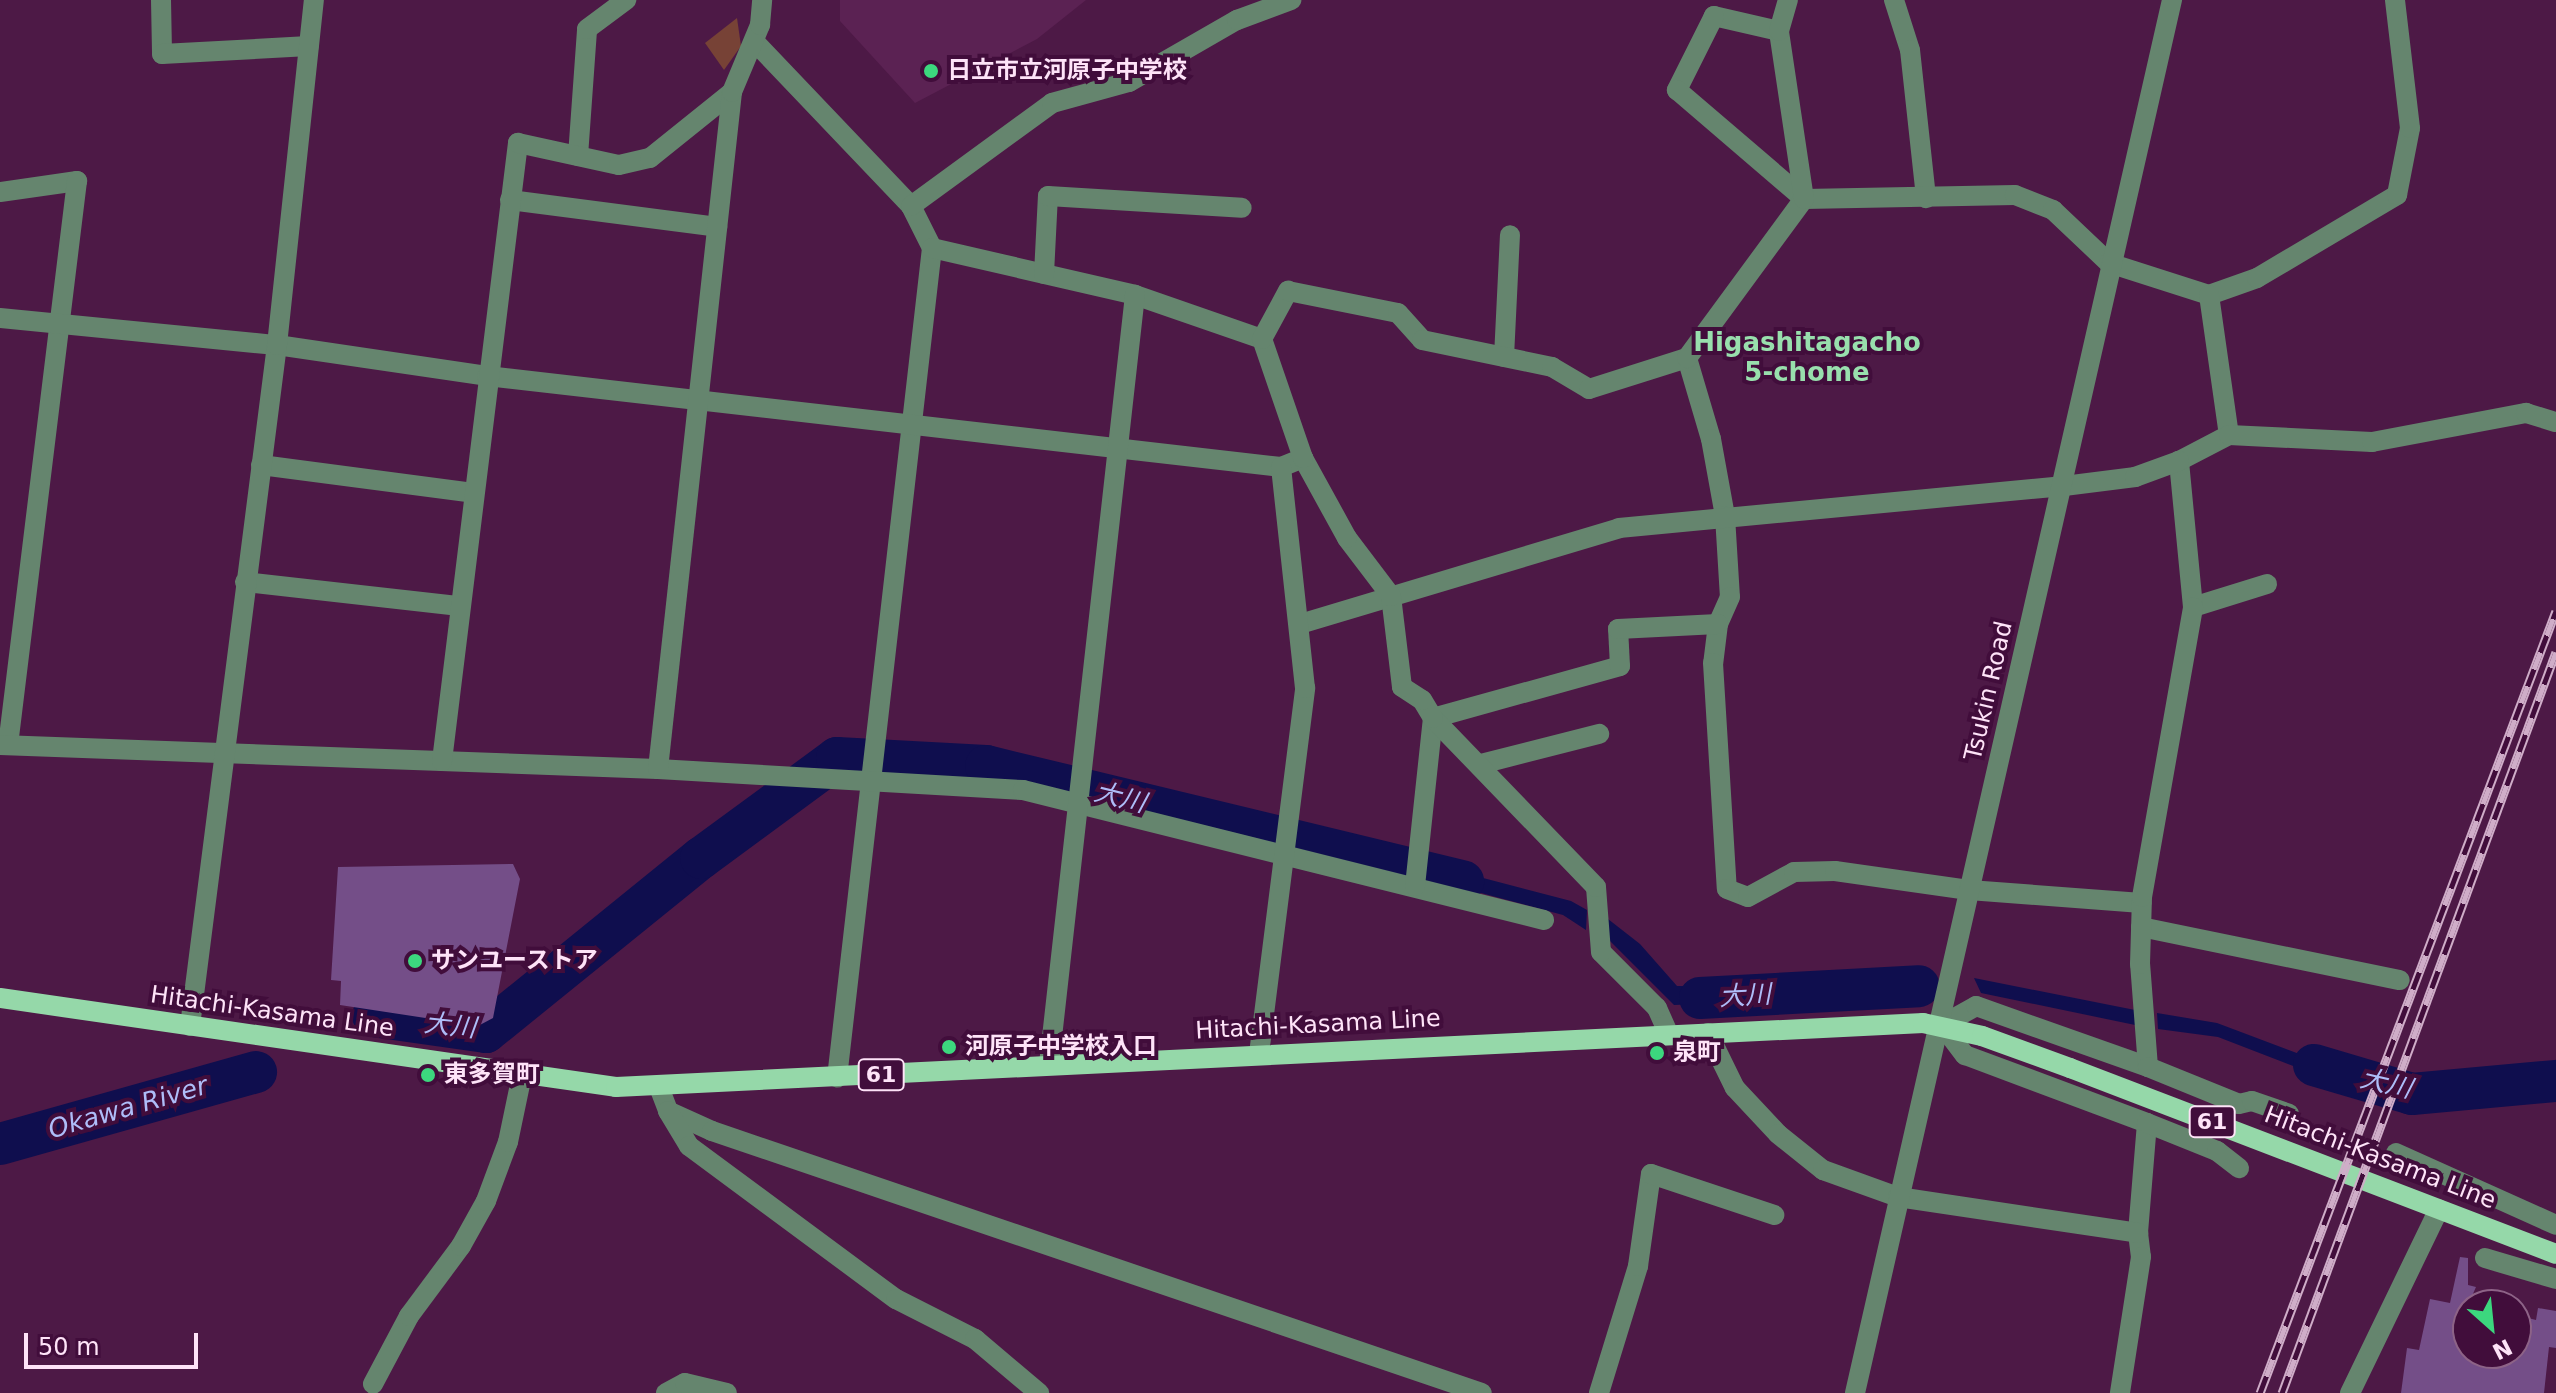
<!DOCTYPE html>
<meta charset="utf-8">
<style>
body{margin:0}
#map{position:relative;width:2556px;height:1393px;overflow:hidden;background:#4d1946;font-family:"DejaVu Sans","Noto Sans JP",sans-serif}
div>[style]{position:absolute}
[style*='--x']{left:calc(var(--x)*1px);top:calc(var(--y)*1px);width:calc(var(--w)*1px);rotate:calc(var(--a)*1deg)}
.built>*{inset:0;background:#5b2253}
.green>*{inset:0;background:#774236}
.water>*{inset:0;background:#0f0e4e}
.river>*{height:42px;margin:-21px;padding:0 21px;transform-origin:21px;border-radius:21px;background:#0f0e4e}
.building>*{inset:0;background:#744e88}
.minor>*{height:20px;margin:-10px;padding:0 10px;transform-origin:10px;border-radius:10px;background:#65856e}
.major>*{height:20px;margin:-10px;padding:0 10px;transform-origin:10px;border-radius:10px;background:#95d8a9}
.rail>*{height:9px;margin-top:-4.5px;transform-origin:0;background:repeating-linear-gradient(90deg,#410d3b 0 18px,#cfadc8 0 36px);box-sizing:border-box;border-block:2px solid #cfadc8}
.dots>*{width:22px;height:22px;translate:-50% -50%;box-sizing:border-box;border:4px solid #410d3b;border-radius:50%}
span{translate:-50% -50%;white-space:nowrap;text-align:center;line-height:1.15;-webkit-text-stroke:8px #410d3b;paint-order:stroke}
.shield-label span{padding:2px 6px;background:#410d3b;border:2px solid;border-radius:6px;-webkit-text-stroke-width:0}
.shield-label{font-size:22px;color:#fee3f8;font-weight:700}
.poi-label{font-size:24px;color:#fee3f8;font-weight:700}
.left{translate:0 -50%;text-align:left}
.street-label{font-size:24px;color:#fee3f8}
.neighbourhood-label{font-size:26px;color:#98dfad;font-weight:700}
.water-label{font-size:26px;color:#aebdf8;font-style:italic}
.north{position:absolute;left:2452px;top:1289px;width:80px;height:80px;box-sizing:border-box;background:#410d3b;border:2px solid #8d6387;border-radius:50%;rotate:153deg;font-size:22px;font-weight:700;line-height:32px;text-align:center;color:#fee3f8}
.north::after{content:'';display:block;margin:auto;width:28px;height:36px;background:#3cd77e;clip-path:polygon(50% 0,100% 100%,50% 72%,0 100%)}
.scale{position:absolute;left:24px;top:1333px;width:174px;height:36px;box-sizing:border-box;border:4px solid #fee3f8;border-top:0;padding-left:10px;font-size:24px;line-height:28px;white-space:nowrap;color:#fee3f8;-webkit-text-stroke:6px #410d3b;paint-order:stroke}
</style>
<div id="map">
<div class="built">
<div style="clip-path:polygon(840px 0,1086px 0,1037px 39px,915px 103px,840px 21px)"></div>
</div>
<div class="green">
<div style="clip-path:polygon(737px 18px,741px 46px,724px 70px,705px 43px)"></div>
</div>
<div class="water">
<div style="clip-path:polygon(1426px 863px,1571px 901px,1587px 910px,1586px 930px,1563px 915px,1425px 878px)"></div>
<div style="clip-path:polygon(1608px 919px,1640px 944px,1677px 986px,1754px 987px,1756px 1002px,1674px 1005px,1609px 940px)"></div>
<div style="clip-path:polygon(1917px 977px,1917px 991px,1768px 1002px,1768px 985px)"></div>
<div style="clip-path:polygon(1974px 978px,2140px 1011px,2140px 1026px,1981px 993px)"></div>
<div style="clip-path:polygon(2157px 1013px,2217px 1023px,2326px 1064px,2373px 1069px,2367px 1083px,2322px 1077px,2218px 1037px,2158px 1029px)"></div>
<div style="clip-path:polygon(2496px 1077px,2556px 1077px,2556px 1092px,2401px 1099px,2409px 1081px)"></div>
</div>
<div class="river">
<div style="--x:1700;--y:998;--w:219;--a:-3.1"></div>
<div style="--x:373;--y:1016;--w:114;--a:8.1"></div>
<div style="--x:486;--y:1032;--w:277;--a:-39"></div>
<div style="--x:701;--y:858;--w:169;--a:-36.3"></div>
<div style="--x:837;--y:758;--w:149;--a:3.1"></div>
<div style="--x:986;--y:766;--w:491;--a:13.6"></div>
<div style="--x:2314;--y:1065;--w:102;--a:16.5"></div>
<div style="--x:2412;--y:1094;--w:145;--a:-5.2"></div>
<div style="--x:0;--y:1144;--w:266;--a:-15.7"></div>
</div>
<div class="building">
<div style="clip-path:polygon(513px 864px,520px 879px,493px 1018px,478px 1026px,340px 1005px,341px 981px,331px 980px,338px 867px)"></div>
<div style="clip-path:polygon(2460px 1257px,2468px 1258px,2468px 1285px,2476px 1287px,2468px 1305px,2468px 1353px,2516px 1353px,2516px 1315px,2536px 1320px,2538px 1308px,2556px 1311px,2556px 1348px,2549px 1347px,2544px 1393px,2401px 1393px,2407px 1348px,2419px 1350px,2430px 1299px,2450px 1303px)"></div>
</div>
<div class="minor">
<div style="--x:161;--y:0;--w:54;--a:88.9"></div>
<div style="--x:162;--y:54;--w:147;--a:-3.1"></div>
<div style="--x:1894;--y:0;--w:52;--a:72.3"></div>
<div style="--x:1910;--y:50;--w:149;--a:83.8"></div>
<div style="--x:1779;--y:31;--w:67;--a:-167"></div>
<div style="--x:1714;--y:16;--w:83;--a:116.6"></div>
<div style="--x:1677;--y:90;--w:167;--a:40.6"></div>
<div style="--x:1804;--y:199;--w:211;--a:-1.1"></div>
<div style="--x:2015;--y:195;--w:41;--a:21.5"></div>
<div style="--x:2053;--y:210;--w:77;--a:43.4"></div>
<div style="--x:2109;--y:263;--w:105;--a:17.7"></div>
<div style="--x:2209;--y:295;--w:51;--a:-19.5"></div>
<div style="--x:2257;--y:278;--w:163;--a:-30.7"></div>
<div style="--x:2397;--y:195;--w:68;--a:-79"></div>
<div style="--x:2410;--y:128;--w:129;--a:-96.7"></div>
<div style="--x:754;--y:41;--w:228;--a:46.4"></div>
<div style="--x:911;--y:206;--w:47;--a:63.4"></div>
<div style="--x:932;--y:248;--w:835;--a:96.53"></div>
<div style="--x:578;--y:156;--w:127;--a:-85.9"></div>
<div style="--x:587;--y:29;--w:49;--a:-36.6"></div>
<div style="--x:0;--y:192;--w:78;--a:-8.1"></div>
<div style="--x:77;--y:181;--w:568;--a:96.97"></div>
<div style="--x:510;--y:200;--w:209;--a:7.4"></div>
<div style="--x:911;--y:206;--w:175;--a:-36.1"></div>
<div style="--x:1052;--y:103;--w:80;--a:-15.3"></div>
<div style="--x:1129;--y:82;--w:125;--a:-29.9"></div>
<div style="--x:1237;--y:20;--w:58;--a:-20.3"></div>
<div style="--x:932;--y:248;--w:208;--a:13"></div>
<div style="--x:1135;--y:295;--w:134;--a:19.1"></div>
<div style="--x:1044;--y:274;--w:78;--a:-87.1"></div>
<div style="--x:1048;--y:196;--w:194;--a:3.5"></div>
<div style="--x:2209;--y:295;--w:141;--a:81.9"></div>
<div style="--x:0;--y:318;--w:278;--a:5.6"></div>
<div style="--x:277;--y:345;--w:212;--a:8.4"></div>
<div style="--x:487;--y:376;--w:799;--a:6.54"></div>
<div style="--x:1281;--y:467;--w:24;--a:-22"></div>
<div style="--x:1504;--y:357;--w:122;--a:-87.2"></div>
<div style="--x:1687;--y:358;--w:84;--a:73.5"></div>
<div style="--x:1711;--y:439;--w:78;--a:79.7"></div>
<div style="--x:1725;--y:516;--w:81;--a:86.5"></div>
<div style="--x:1730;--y:597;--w:30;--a:114"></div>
<div style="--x:1718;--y:624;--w:39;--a:97"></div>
<div style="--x:1713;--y:663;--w:226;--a:86.5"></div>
<div style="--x:1727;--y:889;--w:22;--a:21"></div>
<div style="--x:1748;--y:897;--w:52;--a:-28.5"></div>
<div style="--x:1794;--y:872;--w:41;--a:-1.4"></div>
<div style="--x:1835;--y:871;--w:135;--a:8.1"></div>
<div style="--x:1969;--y:890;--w:173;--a:4.3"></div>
<div style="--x:261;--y:465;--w:214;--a:7.5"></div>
<div style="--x:245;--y:582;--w:216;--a:6.4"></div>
<div style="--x:2267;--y:584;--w:77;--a:162.7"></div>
<div style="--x:2193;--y:607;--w:147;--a:-95.5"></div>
<div style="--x:2179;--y:461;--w:56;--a:-27.5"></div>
<div style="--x:2229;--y:435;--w:143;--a:2.8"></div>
<div style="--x:2372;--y:442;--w:157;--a:-10.7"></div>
<div style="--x:2526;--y:413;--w:31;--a:17"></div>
<div style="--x:1300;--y:624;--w:333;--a:-16.7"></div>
<div style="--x:1619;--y:528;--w:447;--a:-5.4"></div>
<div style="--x:2064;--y:486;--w:72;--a:-7.2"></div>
<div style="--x:2135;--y:477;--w:47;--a:-20"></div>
<div style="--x:0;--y:745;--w:658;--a:2.09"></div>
<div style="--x:658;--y:769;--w:366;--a:3.3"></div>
<div style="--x:1023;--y:790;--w:537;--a:14.01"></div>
<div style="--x:442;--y:761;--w:623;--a:-82.99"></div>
<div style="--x:518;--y:143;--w:103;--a:12.3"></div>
<div style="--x:619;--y:165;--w:32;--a:-13"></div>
<div style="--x:650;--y:158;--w:105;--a:-38.8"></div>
<div style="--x:1481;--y:764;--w:122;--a:-14.3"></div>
<div style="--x:658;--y:769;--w:681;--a:-83.76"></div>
<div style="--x:732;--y:92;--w:73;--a:-67.3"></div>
<div style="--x:760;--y:25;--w:25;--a:-85"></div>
<div style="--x:1415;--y:886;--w:169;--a:-83.9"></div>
<div style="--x:1433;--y:718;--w:194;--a:-15.5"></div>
<div style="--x:1620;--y:666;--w:37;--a:-93"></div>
<div style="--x:1618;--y:629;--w:100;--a:-2.9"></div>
<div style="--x:2141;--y:927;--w:264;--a:11.6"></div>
<div style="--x:1942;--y:1025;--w:39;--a:-29"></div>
<div style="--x:1976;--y:1006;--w:182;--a:19.5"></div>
<div style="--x:2148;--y:1067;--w:103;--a:-94.4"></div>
<div style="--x:2140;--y:964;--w:67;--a:-88.3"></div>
<div style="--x:2142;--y:897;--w:294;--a:-80"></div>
<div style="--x:1942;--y:1025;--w:38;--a:53"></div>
<div style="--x:1965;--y:1055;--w:194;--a:20.5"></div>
<div style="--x:2147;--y:1123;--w:110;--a:94.7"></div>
<div style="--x:2138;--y:1233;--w:24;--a:83"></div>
<div style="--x:2141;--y:1257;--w:138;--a:98.8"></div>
<div style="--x:190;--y:1026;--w:687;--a:-82.72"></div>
<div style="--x:277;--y:345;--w:347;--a:-83.9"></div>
<div style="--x:1708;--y:1033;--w:61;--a:63.9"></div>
<div style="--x:1735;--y:1088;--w:63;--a:46.9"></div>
<div style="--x:1778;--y:1134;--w:58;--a:38.7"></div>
<div style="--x:1823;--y:1170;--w:80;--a:19.8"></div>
<div style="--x:1898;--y:1197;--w:243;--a:8.5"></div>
<div style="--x:1669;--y:1035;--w:30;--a:-114"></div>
<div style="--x:1657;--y:1008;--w:79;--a:-135"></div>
<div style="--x:1601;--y:952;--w:65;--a:-94.4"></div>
<div style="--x:1596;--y:887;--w:235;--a:-134"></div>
<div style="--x:1433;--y:718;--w:21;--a:-121"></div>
<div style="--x:1422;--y:700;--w:24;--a:-147"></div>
<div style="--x:1402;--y:687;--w:92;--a:-96.9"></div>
<div style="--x:1391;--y:596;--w:73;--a:-127.2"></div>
<div style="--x:1347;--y:538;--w:91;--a:-118.8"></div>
<div style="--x:1303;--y:458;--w:126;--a:-109"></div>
<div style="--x:1262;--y:339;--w:55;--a:-61.6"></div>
<div style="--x:1288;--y:291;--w:112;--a:11.3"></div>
<div style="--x:1398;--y:313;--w:36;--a:48"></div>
<div style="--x:1422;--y:340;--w:133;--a:11.7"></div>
<div style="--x:1552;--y:367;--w:43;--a:30.7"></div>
<div style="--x:1589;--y:389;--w:103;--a:-17.6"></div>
<div style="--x:1687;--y:358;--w:197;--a:-53.7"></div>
<div style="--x:1804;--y:199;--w:170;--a:-98.5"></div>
<div style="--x:1779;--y:31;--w:32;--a:-74"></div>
<div style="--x:1259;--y:1054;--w:369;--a:-82.8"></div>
<div style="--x:1305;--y:688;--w:222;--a:-96.2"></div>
<div style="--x:1049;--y:1064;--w:774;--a:-83.62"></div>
<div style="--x:2148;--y:1067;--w:98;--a:22.1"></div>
<div style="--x:2239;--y:1104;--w:13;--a:-13"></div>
<div style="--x:2252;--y:1101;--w:39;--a:19"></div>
<div style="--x:659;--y:1087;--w:26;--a:69"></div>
<div style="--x:668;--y:1111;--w:48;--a:24.4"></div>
<div style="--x:712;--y:1131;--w:813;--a:18.79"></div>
<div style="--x:668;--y:1111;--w:41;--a:59"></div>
<div style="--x:689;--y:1146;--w:257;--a:36.5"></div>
<div style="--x:896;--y:1299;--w:89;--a:26.9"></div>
<div style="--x:975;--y:1339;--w:84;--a:40.2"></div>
<div style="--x:2147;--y:1123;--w:75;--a:21.8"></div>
<div style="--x:2217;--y:1151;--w:28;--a:38"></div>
<div style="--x:2396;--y:1153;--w:175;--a:24.2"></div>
<div style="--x:2485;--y:1258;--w:74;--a:16.5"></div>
<div style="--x:373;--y:1384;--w:77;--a:-62.1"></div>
<div style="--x:409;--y:1316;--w:87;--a:-53.4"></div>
<div style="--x:461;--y:1246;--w:51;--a:-60.9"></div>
<div style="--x:486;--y:1201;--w:63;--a:-69.6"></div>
<div style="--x:508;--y:1142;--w:68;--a:-78.2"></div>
<div style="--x:666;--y:1393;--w:21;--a:-28"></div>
<div style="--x:685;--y:1383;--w:43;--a:13.4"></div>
<div style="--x:1599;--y:1393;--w:133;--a:-72.9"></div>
<div style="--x:1638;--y:1266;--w:93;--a:-82"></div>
<div style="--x:1651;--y:1174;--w:130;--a:18.4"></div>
<div style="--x:1855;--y:1393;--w:1429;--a:-77.18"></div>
<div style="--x:2350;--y:1393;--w:204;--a:-64.2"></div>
</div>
<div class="major">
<div style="--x:0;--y:998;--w:622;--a:8.22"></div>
<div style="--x:616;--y:1087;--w:1309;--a:-2.8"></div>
<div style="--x:1923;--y:1023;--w:60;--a:12.4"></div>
<div style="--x:1982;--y:1036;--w:94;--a:20"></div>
<div style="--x:2070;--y:1068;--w:520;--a:20.94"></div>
</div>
<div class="rail">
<div style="--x:2260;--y:1393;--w:836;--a:-69.27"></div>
<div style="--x:2282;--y:1393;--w:790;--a:-69.71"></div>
</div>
<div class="dots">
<div style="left:931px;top:71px;background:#3cd77e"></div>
<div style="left:415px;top:961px;background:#3cd77e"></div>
<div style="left:949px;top:1047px;background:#3cd77e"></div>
<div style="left:1657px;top:1053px;background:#3cd77e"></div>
<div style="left:428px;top:1075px;background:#3cd77e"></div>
</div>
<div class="shield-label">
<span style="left:881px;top:1075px">61</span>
<span style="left:2212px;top:1122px">61</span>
</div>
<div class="poi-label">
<span class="left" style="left:947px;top:71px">日立市立河原子中学校</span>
<span class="left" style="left:431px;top:961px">サンユーストア</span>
<span class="left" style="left:965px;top:1047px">河原子中学校入口</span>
<span class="left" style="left:1673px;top:1053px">泉町</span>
<span class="left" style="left:444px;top:1075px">東多賀町</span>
</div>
<div class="street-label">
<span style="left:1989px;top:691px;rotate:-77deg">Tsukin Road</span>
<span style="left:272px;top:1012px;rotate:8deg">Hitachi-Kasama Line</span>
<span style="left:1318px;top:1025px;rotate:-3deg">Hitachi-Kasama Line</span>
<span style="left:2380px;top:1158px;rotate:21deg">Hitachi-Kasama Line</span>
</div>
<div class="neighbourhood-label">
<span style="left:1807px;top:358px">Higashitagacho<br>5-chome</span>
</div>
<div class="water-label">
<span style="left:1120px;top:798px;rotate:14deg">大川</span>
<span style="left:1745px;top:996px;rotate:-3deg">大川</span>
<span style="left:450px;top:1026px;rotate:6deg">大川</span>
<span style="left:2386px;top:1084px;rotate:13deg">大川</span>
<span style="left:128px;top:1108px;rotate:-16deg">Okawa River</span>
</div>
<div class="north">N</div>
<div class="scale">50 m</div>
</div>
